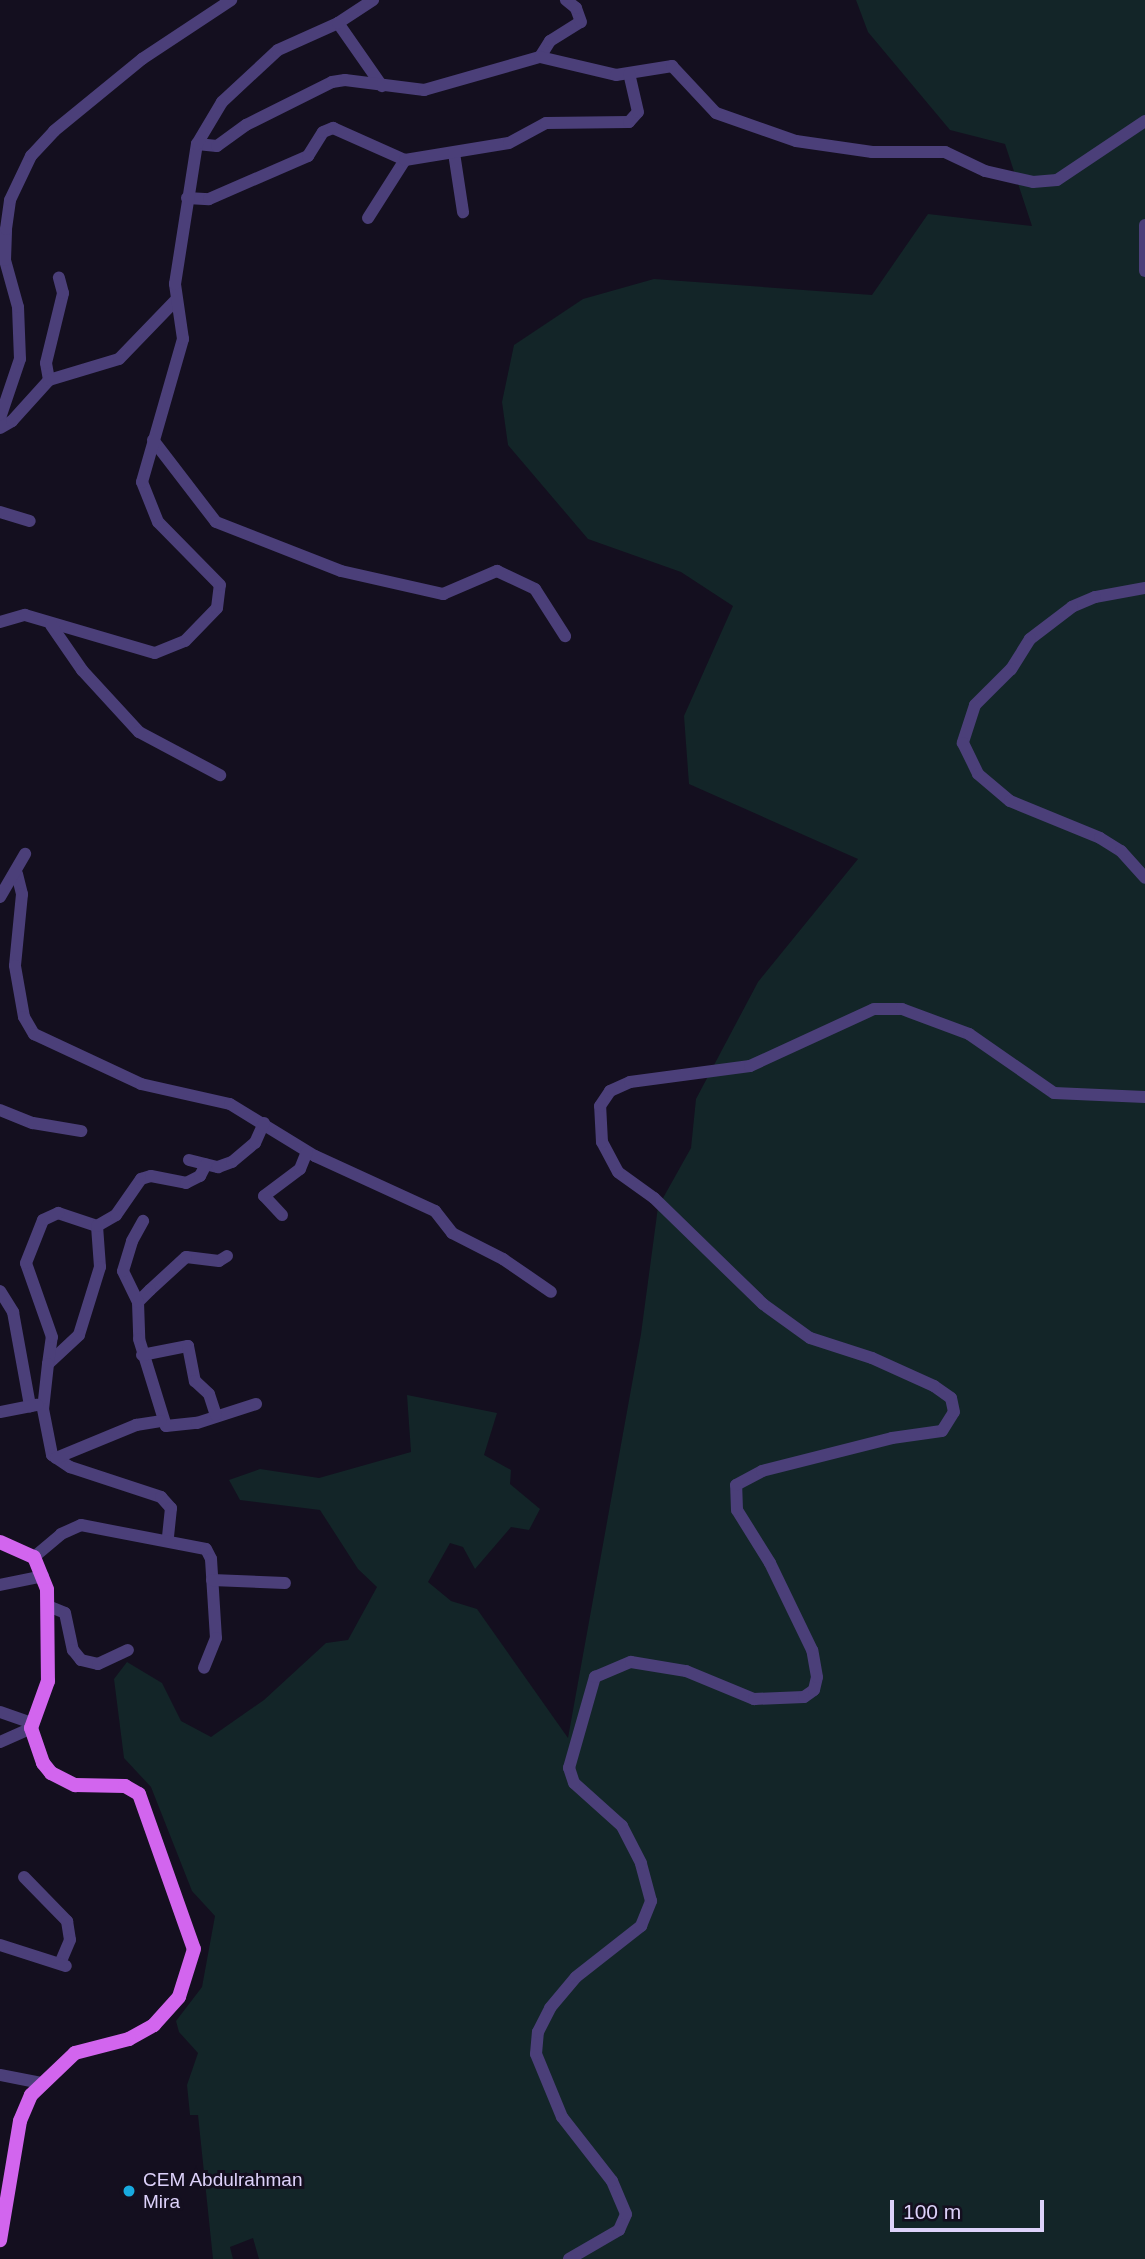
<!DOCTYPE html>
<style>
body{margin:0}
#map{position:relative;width:1145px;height:2259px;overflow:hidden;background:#140f1f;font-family:Arial,sans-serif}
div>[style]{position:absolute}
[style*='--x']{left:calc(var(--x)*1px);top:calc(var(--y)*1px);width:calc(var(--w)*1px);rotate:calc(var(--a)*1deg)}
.green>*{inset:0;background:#132528}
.minor>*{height:12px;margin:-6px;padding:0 6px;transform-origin:6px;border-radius:6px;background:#4b3f79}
.major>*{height:14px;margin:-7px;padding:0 7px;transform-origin:7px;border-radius:7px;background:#d265ee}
.dots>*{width:19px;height:19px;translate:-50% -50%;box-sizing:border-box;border:4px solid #140f1f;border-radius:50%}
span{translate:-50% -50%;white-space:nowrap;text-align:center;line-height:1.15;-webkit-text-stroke:6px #140f1f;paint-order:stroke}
.poi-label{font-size:19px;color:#ddd2fa}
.left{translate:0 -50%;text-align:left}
.scale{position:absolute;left:890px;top:2200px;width:154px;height:32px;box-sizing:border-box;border:4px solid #ddd2fa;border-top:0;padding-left:9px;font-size:21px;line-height:24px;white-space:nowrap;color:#ddd2fa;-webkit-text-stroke:5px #140f1f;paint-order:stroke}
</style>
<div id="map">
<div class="green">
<div style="clip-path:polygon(856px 0,1145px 0,1145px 2259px,259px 2259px,253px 2238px,230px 2247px,233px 2259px,213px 2259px,198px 2115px,190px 2115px,187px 2085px,198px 2053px,179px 2032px,176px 2021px,202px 1987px,215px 1916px,192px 1891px,151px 1787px,124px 1758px,114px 1679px,127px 1662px,162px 1683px,181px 1721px,211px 1737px,264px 1700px,326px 1643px,348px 1640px,377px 1587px,358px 1569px,320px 1510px,240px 1500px,229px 1480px,260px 1469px,319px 1478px,411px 1452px,407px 1395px,497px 1413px,484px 1455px,511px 1470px,510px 1484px,540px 1509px,529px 1530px,511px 1527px,475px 1569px,463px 1547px,450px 1543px,428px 1582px,451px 1601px,477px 1609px,568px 1738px,641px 1334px,658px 1207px,691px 1148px,696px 1099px,758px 982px,858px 859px,689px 784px,684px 716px,733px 606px,681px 572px,588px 539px,508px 445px,502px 402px,514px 345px,583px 299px,654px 279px,872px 295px,928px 214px,1032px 226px,1005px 144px,950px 130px,868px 32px)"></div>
</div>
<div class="minor">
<div style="--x:338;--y:23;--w:77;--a:55.1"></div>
<div style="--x:540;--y:57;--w:19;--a:-58"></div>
<div style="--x:550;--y:41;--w:36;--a:-32"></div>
<div style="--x:581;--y:22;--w:15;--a:-110"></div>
<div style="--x:576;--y:8;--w:13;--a:-141"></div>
<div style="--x:197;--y:144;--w:20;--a:6"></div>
<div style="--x:217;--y:146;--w:36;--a:-36"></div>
<div style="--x:246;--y:125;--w:96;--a:-26.6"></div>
<div style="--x:332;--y:82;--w:13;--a:-9"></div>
<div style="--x:345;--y:80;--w:80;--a:7.2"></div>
<div style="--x:424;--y:90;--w:121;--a:-15.9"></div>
<div style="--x:540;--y:57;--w:78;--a:13.3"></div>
<div style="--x:616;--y:75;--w:57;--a:-9.1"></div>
<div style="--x:672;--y:66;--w:64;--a:46.9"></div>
<div style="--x:716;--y:113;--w:85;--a:19.3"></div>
<div style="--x:796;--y:141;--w:77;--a:8.2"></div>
<div style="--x:872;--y:152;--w:73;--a:0"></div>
<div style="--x:945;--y:152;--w:44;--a:25.4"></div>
<div style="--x:985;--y:171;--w:49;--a:12.9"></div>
<div style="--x:1033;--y:182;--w:24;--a:-5"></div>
<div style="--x:1057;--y:180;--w:106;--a:-33.8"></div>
<div style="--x:454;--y:153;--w:60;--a:81.3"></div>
<div style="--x:187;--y:198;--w:22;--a:3"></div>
<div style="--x:209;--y:199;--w:108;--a:-23.5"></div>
<div style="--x:308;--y:156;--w:28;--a:-58"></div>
<div style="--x:323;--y:132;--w:11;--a:-22"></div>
<div style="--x:333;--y:128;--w:79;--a:24"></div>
<div style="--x:368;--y:218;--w:69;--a:-57.5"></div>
<div style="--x:405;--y:160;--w:105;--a:-9.3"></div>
<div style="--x:509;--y:143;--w:42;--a:-28.4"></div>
<div style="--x:546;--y:123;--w:83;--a:-0.7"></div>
<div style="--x:629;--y:122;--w:13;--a:-48"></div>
<div style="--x:638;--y:112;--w:39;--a:-103"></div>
<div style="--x:1145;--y:225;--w:46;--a:90"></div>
<div style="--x:49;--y:380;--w:17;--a:-100"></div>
<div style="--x:46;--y:363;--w:72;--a:-76.3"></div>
<div style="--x:63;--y:293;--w:16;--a:-105"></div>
<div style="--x:0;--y:418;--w:62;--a:-71.3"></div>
<div style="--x:20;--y:359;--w:52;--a:-92.2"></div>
<div style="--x:18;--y:307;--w:49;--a:-105.5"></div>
<div style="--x:5;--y:260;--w:31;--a:-88"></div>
<div style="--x:6;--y:229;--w:29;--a:-82"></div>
<div style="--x:10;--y:200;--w:49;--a:-64.5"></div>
<div style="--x:31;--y:156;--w:34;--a:-47"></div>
<div style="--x:54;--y:131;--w:114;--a:-39.3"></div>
<div style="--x:142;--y:59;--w:107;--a:-33.5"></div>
<div style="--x:0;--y:428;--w:14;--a:-30"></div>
<div style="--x:12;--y:421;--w:55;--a:-47.9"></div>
<div style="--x:49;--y:380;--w:73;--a:-16.7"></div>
<div style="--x:119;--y:359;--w:82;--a:-46"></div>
<div style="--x:153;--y:440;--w:103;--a:52.5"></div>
<div style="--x:216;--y:522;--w:134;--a:21.4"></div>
<div style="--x:341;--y:571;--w:105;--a:12.7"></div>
<div style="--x:443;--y:594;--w:59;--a:-23.1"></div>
<div style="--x:497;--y:571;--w:42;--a:25.3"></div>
<div style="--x:535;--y:589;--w:56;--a:57.4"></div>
<div style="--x:0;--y:512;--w:31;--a:17"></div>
<div style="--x:1145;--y:588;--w:51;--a:169.8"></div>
<div style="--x:1095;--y:597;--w:25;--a:157"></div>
<div style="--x:1072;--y:607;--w:53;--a:142.7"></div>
<div style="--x:1030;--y:639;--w:36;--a:122"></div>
<div style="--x:1011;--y:669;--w:51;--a:135"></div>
<div style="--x:975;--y:705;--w:40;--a:108"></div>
<div style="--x:963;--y:743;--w:34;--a:64"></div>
<div style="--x:978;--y:774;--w:42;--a:40.2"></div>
<div style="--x:1010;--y:801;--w:97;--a:22.3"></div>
<div style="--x:1100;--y:838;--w:25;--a:32"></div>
<div style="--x:1121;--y:851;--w:36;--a:48"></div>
<div style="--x:0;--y:622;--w:26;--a:-16"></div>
<div style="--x:25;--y:615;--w:135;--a:16.3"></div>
<div style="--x:155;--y:653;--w:32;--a:-22"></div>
<div style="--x:185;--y:641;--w:46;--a:-45.9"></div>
<div style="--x:217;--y:608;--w:23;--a:-83"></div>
<div style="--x:220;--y:585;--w:88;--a:-134.5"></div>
<div style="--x:158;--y:522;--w:43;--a:-111.8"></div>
<div style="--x:142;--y:482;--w:149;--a:-74"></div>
<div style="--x:183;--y:339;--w:56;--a:-98.3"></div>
<div style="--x:175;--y:284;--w:142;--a:-81.1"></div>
<div style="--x:197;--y:144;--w:49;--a:-59.2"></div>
<div style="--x:222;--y:102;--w:76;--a:-42.9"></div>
<div style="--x:278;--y:50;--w:66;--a:-24.2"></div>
<div style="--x:338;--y:23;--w:42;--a:-33.3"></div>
<div style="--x:51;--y:625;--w:55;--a:55.4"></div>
<div style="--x:82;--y:670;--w:84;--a:47.4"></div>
<div style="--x:139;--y:732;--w:92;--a:28"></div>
<div style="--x:17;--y:874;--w:21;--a:76"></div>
<div style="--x:22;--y:894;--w:72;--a:95.6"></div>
<div style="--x:15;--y:966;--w:52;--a:80"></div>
<div style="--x:24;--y:1017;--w:20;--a:60"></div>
<div style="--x:34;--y:1034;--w:118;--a:25"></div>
<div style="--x:141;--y:1084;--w:91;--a:12.7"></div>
<div style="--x:230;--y:1104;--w:100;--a:31.5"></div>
<div style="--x:315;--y:1156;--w:132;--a:24.6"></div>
<div style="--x:435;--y:1211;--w:28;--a:52"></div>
<div style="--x:452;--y:1233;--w:57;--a:27"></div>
<div style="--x:503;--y:1259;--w:58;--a:34.5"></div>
<div style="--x:0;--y:897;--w:50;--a:-59.8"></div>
<div style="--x:0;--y:1110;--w:35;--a:22"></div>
<div style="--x:33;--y:1123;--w:49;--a:9.5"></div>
<div style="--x:189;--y:1160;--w:30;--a:14"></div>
<div style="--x:218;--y:1167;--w:15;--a:-20"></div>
<div style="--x:232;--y:1162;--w:30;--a:-40"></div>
<div style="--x:255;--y:1143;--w:22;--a:-66"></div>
<div style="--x:58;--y:1213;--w:41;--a:18.4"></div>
<div style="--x:97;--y:1226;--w:41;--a:85.8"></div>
<div style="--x:100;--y:1267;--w:71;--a:107.2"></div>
<div style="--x:79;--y:1335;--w:42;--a:136.9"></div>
<div style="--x:48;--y:1364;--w:27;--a:-82"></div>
<div style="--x:52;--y:1337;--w:78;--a:-109.4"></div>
<div style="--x:26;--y:1263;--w:46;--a:-68.4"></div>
<div style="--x:43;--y:1220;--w:17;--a:-25"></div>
<div style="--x:282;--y:1215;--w:26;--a:-133"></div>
<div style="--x:264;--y:1196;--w:45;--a:-36.9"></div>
<div style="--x:300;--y:1169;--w:18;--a:-68"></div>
<div style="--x:97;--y:1226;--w:22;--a:-30"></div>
<div style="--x:116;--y:1215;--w:44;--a:-55.2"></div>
<div style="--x:141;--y:1179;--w:10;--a:-17"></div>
<div style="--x:151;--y:1176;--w:36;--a:11"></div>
<div style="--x:186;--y:1183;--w:16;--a:-27"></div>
<div style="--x:200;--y:1176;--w:13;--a:-63"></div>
<div style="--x:227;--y:1256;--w:9;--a:148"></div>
<div style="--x:219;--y:1261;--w:33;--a:-173"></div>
<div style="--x:186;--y:1257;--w:49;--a:137.5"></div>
<div style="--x:150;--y:1290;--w:17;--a:135"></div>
<div style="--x:138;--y:1302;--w:37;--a:88"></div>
<div style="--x:139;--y:1339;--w:91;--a:72.8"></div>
<div style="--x:166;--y:1426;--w:31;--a:-6"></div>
<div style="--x:197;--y:1423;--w:62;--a:-17.9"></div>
<div style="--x:0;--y:1291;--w:25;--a:58"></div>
<div style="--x:13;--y:1312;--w:96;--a:79.7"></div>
<div style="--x:138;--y:1302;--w:34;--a:-116"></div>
<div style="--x:123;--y:1271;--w:31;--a:-73"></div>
<div style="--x:132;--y:1241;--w:23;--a:-61"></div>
<div style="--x:142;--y:1355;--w:47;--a:-11.1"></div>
<div style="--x:188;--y:1346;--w:36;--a:79"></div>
<div style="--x:195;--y:1381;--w:19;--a:43"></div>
<div style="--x:209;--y:1394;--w:22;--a:72"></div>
<div style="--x:48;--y:1364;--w:45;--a:96.3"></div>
<div style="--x:43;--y:1409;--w:47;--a:78.9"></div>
<div style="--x:52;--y:1455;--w:22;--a:34"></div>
<div style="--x:70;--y:1467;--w:96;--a:18.2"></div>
<div style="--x:161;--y:1497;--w:15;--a:48"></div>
<div style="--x:171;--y:1508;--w:31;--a:96"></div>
<div style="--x:0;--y:1412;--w:38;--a:-11"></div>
<div style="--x:56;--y:1458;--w:87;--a:-22.4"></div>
<div style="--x:136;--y:1425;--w:25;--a:-9"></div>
<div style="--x:34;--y:1557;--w:35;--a:-40"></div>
<div style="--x:61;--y:1534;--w:22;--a:-24"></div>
<div style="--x:81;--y:1525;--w:127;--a:10.9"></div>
<div style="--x:206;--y:1549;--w:11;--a:63"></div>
<div style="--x:211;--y:1559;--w:79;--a:86.4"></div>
<div style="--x:216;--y:1638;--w:32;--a:112"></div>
<div style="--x:212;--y:1580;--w:73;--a:2.4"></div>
<div style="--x:0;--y:1585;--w:44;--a:-11.8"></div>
<div style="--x:48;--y:1606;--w:18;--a:22"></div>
<div style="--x:65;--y:1613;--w:38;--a:78"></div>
<div style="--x:73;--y:1650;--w:13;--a:51"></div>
<div style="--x:81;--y:1660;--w:17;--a:13"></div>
<div style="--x:98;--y:1664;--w:33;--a:-25"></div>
<div style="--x:0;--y:1712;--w:34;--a:19"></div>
<div style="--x:0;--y:1742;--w:34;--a:-24"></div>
<div style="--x:24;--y:1877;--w:62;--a:45.7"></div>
<div style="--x:67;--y:1921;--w:19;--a:81"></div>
<div style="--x:70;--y:1940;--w:25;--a:113"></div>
<div style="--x:0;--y:1945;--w:69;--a:17.7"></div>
<div style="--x:0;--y:2075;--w:42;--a:11"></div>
<div style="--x:569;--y:2259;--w:58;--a:-30.1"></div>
<div style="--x:619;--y:2230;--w:17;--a:-66"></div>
<div style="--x:626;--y:2214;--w:36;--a:-113"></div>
<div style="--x:612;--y:2181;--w:81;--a:-128"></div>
<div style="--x:562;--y:2117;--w:68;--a:-112.4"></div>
<div style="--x:536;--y:2054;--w:22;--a:-85"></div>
<div style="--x:538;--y:2032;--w:27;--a:-63"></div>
<div style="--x:550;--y:2008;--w:40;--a:-50"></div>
<div style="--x:576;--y:1977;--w:83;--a:-38.1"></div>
<div style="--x:641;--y:1926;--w:27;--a:-68"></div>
<div style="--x:651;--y:1901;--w:39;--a:-105"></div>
<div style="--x:641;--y:1863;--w:42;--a:-117.2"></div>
<div style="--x:622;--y:1826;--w:64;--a:-138.1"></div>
<div style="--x:574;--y:1783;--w:16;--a:-108"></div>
<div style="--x:569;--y:1768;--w:95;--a:-74.1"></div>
<div style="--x:595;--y:1677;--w:39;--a:-23"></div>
<div style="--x:631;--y:1662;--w:56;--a:9.3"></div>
<div style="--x:686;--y:1671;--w:74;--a:22.4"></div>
<div style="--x:754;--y:1699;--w:50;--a:-2.3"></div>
<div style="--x:804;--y:1697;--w:12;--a:-35"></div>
<div style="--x:814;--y:1690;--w:13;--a:-77"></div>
<div style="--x:817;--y:1677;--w:27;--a:-100"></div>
<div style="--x:812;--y:1650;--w:97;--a:-115.8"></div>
<div style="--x:770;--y:1563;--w:62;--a:-121.9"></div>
<div style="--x:737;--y:1510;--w:25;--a:-92"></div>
<div style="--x:736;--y:1485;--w:30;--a:-28"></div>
<div style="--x:762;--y:1471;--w:134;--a:-14.2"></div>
<div style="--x:892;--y:1438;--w:50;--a:-8"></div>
<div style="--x:942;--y:1431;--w:22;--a:-58"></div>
<div style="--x:954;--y:1412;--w:14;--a:-102"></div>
<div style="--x:951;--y:1398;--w:21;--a:-145"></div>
<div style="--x:934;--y:1386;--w:68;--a:-155.7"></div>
<div style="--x:872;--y:1358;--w:65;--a:-162.1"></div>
<div style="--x:810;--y:1338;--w:58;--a:-144.1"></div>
<div style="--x:763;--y:1304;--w:152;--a:-135.8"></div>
<div style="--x:654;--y:1198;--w:44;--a:-144.2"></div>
<div style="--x:618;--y:1172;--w:34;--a:-118"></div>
<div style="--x:602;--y:1142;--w:36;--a:-93"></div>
<div style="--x:600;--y:1106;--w:18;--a:-56"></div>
<div style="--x:610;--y:1091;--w:22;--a:-24"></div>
<div style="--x:630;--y:1082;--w:121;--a:-7.6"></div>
<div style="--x:750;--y:1066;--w:136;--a:-24.7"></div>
<div style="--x:874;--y:1009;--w:28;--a:0"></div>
<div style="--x:902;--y:1009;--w:72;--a:20.5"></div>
<div style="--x:969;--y:1034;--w:103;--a:34.8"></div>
<div style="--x:1054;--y:1093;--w:91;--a:2.5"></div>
</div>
<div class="major">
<div style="--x:0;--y:1542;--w:37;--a:24"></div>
<div style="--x:34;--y:1557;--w:35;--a:68"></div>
<div style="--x:47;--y:1590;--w:91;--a:89.4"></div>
<div style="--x:48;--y:1681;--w:50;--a:109.9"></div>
<div style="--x:31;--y:1728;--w:37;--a:71"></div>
<div style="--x:43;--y:1763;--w:13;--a:51"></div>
<div style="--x:51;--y:1773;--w:27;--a:27"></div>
<div style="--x:75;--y:1785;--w:50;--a:1.1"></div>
<div style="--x:125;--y:1786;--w:16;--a:30"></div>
<div style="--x:139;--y:1794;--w:164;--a:70.5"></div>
<div style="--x:194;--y:1949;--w:50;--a:107.4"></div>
<div style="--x:179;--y:1997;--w:38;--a:132"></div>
<div style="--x:154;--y:2025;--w:29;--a:151"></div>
<div style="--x:129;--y:2039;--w:56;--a:165.5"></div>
<div style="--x:75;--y:2053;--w:61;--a:136.3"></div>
<div style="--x:31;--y:2095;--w:28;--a:113"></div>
<div style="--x:20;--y:2121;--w:121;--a:99.5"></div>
</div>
<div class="dots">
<div style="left:129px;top:2191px;background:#18aadf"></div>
</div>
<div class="poi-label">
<span class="left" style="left:143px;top:2191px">CEM Abdulrahman<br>Mira</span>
</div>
<div class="scale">100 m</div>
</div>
